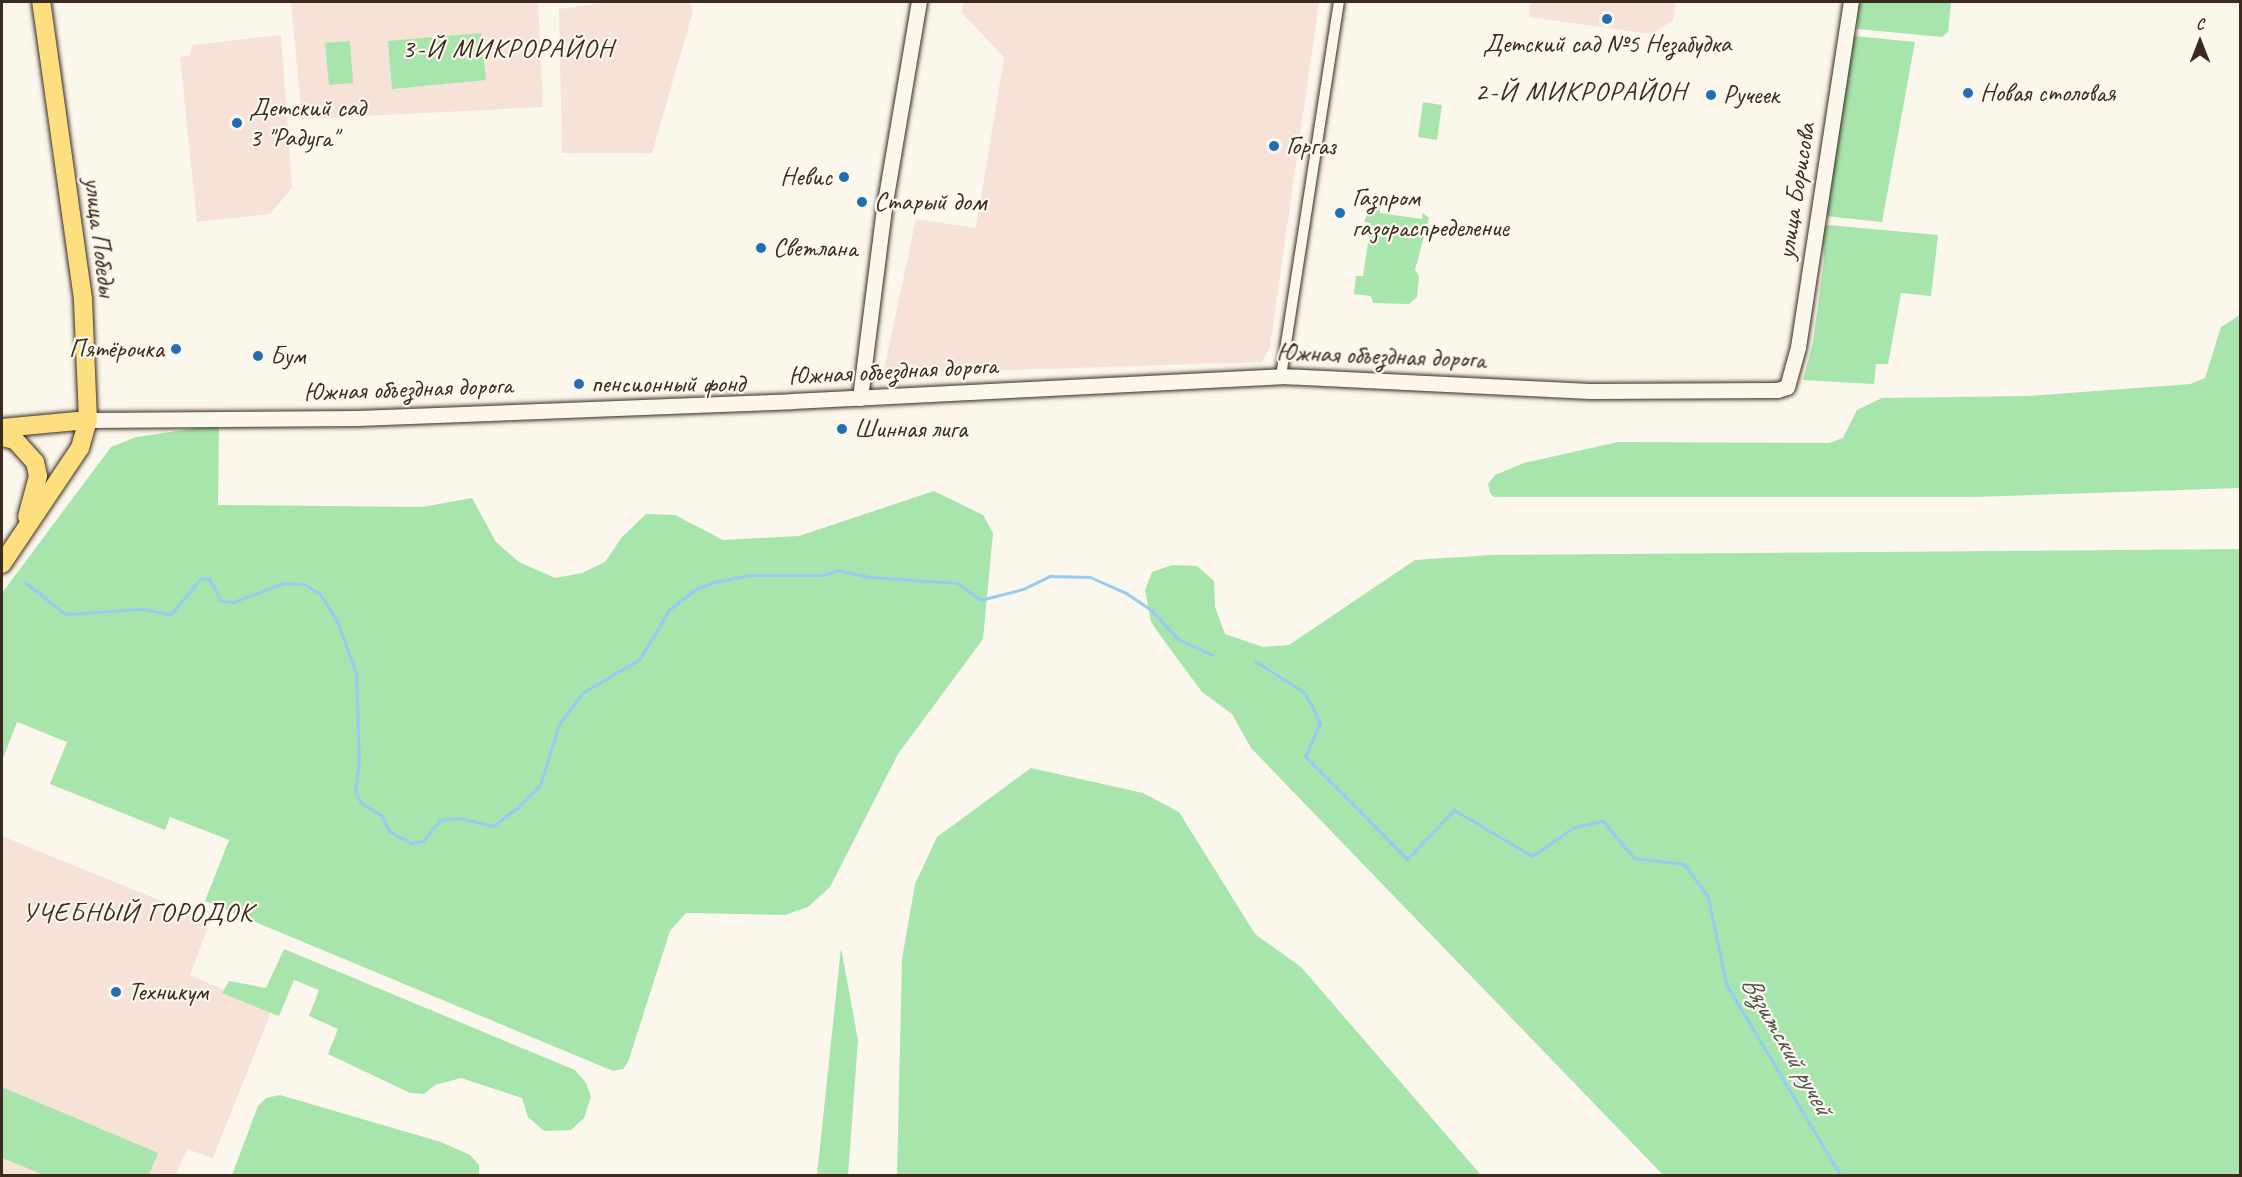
<!DOCTYPE html>
<meta charset="utf-8">
<style>
body{margin:0}
#map{position:relative;width:2242px;height:1177px;overflow:hidden;background:#fbf7ec;font-family:Caveat,sans-serif}
div>[style]{position:absolute}
[style*='--x']{left:calc(var(--x)*1px);top:calc(var(--y)*1px);width:calc(var(--w)*1px);rotate:calc(var(--a)*1deg)}
.built>*{inset:0;background:#f6e2d7}
.green>*{inset:0;background:#a7e5ad}
.stream>*{height:3px;margin:-1.5px;padding:0 1.5px;transform-origin:1.5px;border-radius:1.5px;background:#94ccf3}
.roads{filter:drop-shadow(0 0 2px #3b2a1e) drop-shadow(0 0 2px #3b2a1e)}
.street>*{height:10px;margin:-5px;padding:0 5px;transform-origin:5px;border-radius:5px;background:#fbf7ec}
.secondary>*{height:15px;margin:-7.5px;padding:0 7.5px;transform-origin:7.5px;border-radius:7.5px;background:#fbf7ec}
.primary>*{height:18px;margin:-9px;padding:0 9px;transform-origin:9px;border-radius:9px;background:#fedf80}
.dots>*{width:16px;height:16px;translate:-50% -50%;box-sizing:border-box;border:3px solid #fbf7ec;border-radius:50%}
span{translate:-50% -50%;white-space:nowrap;text-align:center;line-height:1.15;-webkit-text-stroke:4.5px #fbf7ec;paint-order:stroke}
.poi-label{font-size:26px;color:#3b2a1e}
.left{translate:0 -50%;text-align:left}
.right{translate:-100% -50%;text-align:right}
.street-label{font-size:26px;color:#3b2a1e}
.neighbourhood-label{font-size:27px;color:#3b2a1e;letter-spacing:1.5px}
.water-label{font-size:27px;color:#515253;font-style:italic}
.frame{position:absolute;inset:0;border:3px solid #3b2a1e;pointer-events:none}
.north{position:absolute;left:2170px;top:12px;width:60px;height:60px;-webkit-text-stroke:4px #fbf7ec;paint-order:stroke;rotate:0deg;font-size:16px;font-weight:700;line-height:24px;text-align:center;color:#3b2a1e}
.north::after{content:'';display:block;margin:auto;width:21px;height:27px;background:#3b2a1e;clip-path:polygon(50% 0,100% 100%,50% 72%,0 100%)}
</style>
<div id="map">
<div class="built">
<div style="clip-path:polygon(291px 2px,538px 2px,543px 107px,302px 119px)"></div>
<div style="clip-path:polygon(610px 2px,690px 2px,693px 11px,652px 153px,562px 153px,559px 9px)"></div>
<div style="clip-path:polygon(963px 2px,1319px 2px,1270px 347px,1262px 362px,883px 374px,916px 219px,976px 228px,1004px 57px,962px 13px)"></div>
<div style="clip-path:polygon(1531px 2px,1676px 2px,1673px 20px,1652px 34px,1529px 17px)"></div>
<div style="clip-path:polygon(281px 35px,292px 188px,270px 214px,197px 222px,180px 57px,189px 56px,193px 45px)"></div>
<div style="clip-path:polygon(2px 836px,210px 921px,190px 975px,272px 1010px,213px 1158px,187px 1149px,176px 1175px,2px 1175px)"></div>
</div>
<div class="green">
<div style="clip-path:polygon(1858px 2px,1951px 2px,1948px 32px,1942px 37px,1857px 29px)"></div>
<div style="clip-path:polygon(481px 33px,486px 80px,392px 89px,388px 41px)"></div>
<div style="clip-path:polygon(1855px 36px,1915px 42px,1882px 222px,1826px 216px,1851px 39px)"></div>
<div style="clip-path:polygon(350px 41px,353px 83px,329px 85px,325px 43px)"></div>
<div style="clip-path:polygon(1423px 102px,1442px 105px,1437px 140px,1418px 137px)"></div>
<div style="clip-path:polygon(1370px 206px,1380px 207px,1380px 213px,1422px 219px,1423px 213px,1429px 218px,1415px 270px,1419px 276px,1417px 297px,1409px 304px,1373px 303px,1371px 296px,1354px 294px,1356px 276px,1363px 276px,1371px 223px,1364px 222px)"></div>
<div style="clip-path:polygon(1828px 225px,1938px 235px,1931px 296px,1901px 293px,1888px 364px,1876px 364px,1874px 384px,1803px 380px,1813px 342px,1824px 260px,1822px 229px)"></div>
<div style="clip-path:polygon(2240px 315px,2240px 488px,1974px 497px,1494px 497px,1490px 493px,1488px 484px,1495px 475px,1524px 463px,1618px 442px,1829px 443px,1843px 438px,1857px 410px,1882px 398px,2028px 396px,2190px 384px,2205px 378px,2221px 327px)"></div>
<div style="clip-path:polygon(219px 425px,218px 505px,422px 507px,472px 498px,496px 542px,519px 562px,555px 578px,582px 573px,605px 562px,622px 537px,646px 514px,675px 515px,723px 540px,799px 536px,934px 491px,983px 515px,993px 533px,983px 639px,898px 754px,830px 887px,808px 907px,785px 915px,686px 913px,670px 931px,628px 1062px,623px 1069px,613px 1071px,205px 901px,229px 840px,170px 817px,165px 830px,50px 784px,67px 742px,17px 722px,2px 761px,2px 593px,111px 447px,136px 437px)"></div>
<div style="clip-path:polygon(2240px 549px,2240px 1176px,1663px 1175px,1251px 748px,1232px 714px,1202px 692px,1165px 642px,1151px 622px,1145px 590px,1152px 572px,1172px 565px,1197px 566px,1214px 581px,1215px 607px,1225px 634px,1263px 647px,1289px 645px,1415px 560px,1492px 555px)"></div>
<div style="clip-path:polygon(1031px 768px,1143px 793px,1179px 812px,1255px 934px,1301px 967px,1481px 1175px,897px 1175px,902px 959px,915px 884px,937px 837px)"></div>
<div style="clip-path:polygon(841px 948px,858px 1040px,848px 1175px,817px 1175px)"></div>
<div style="clip-path:polygon(284px 949px,575px 1070px,586px 1083px,591px 1097px,584px 1118px,571px 1130px,544px 1131px,528px 1117px,522px 1098px,461px 1078px,435px 1085px,424px 1094px,410px 1093px,328px 1054px,338px 1029px,309px 1016px,319px 990px,294px 980px,279px 1016px,222px 993px,229px 981px,266px 988px)"></div>
<div style="clip-path:polygon(2px 1087px,158px 1153px,149px 1175px,44px 1175px,2px 1158px)"></div>
<div style="clip-path:polygon(280px 1095px,441px 1142px,470px 1155px,479px 1165px,479px 1175px,232px 1175px,258px 1106px,266px 1098px)"></div>
</div>
<div class="stream">
<div style="--x:25;--y:582;--w:51;--a:38.7"></div>
<div style="--x:65;--y:614;--w:77;--a:-3.7"></div>
<div style="--x:142;--y:609;--w:29;--a:10"></div>
<div style="--x:171;--y:614;--w:47;--a:-50.2"></div>
<div style="--x:201;--y:578;--w:8;--a:7"></div>
<div style="--x:209;--y:579;--w:25;--a:61"></div>
<div style="--x:221;--y:601;--w:12;--a:5"></div>
<div style="--x:233;--y:602;--w:54;--a:-20.4"></div>
<div style="--x:284;--y:583;--w:20;--a:3"></div>
<div style="--x:304;--y:584;--w:19;--a:32"></div>
<div style="--x:320;--y:594;--w:32;--a:58"></div>
<div style="--x:337;--y:621;--w:55;--a:69.9"></div>
<div style="--x:356;--y:673;--w:87;--a:88"></div>
<div style="--x:359;--y:760;--w:32;--a:97"></div>
<div style="--x:355;--y:792;--w:13;--a:61"></div>
<div style="--x:361;--y:803;--w:23;--a:31"></div>
<div style="--x:381;--y:815;--w:18;--a:63"></div>
<div style="--x:389;--y:831;--w:25;--a:29"></div>
<div style="--x:411;--y:843;--w:12;--a:-9"></div>
<div style="--x:423;--y:841;--w:27;--a:-51"></div>
<div style="--x:440;--y:820;--w:19;--a:-6"></div>
<div style="--x:459;--y:818;--w:35;--a:13"></div>
<div style="--x:493;--y:826;--w:31;--a:-37"></div>
<div style="--x:518;--y:807;--w:31;--a:-45"></div>
<div style="--x:540;--y:785;--w:64;--a:-72.7"></div>
<div style="--x:559;--y:724;--w:39;--a:-53"></div>
<div style="--x:582;--y:693;--w:67;--a:-30.4"></div>
<div style="--x:640;--y:659;--w:56;--a:-59.7"></div>
<div style="--x:668;--y:611;--w:33;--a:-39"></div>
<div style="--x:694;--y:590;--w:22;--a:-22"></div>
<div style="--x:714;--y:582;--w:38;--a:-11"></div>
<div style="--x:751;--y:575;--w:73;--a:0"></div>
<div style="--x:824;--y:575;--w:14;--a:-21"></div>
<div style="--x:837;--y:570;--w:35;--a:12"></div>
<div style="--x:871;--y:577;--w:86;--a:4"></div>
<div style="--x:957;--y:583;--w:29;--a:36"></div>
<div style="--x:980;--y:600;--w:44;--a:-14.3"></div>
<div style="--x:1023;--y:589;--w:30;--a:-26"></div>
<div style="--x:1050;--y:576;--w:40;--a:1.4"></div>
<div style="--x:1090;--y:577;--w:39;--a:24"></div>
<div style="--x:1126;--y:593;--w:30;--a:34"></div>
<div style="--x:1151;--y:610;--w:40;--a:47"></div>
<div style="--x:1178;--y:639;--w:38;--a:25"></div>
<div style="--x:1255;--y:661;--w:59;--a:32.6"></div>
<div style="--x:1305;--y:693;--w:34;--a:63"></div>
<div style="--x:1320;--y:723;--w:36;--a:114"></div>
<div style="--x:1305;--y:756;--w:145;--a:45.3"></div>
<div style="--x:1407;--y:859;--w:68;--a:-46.2"></div>
<div style="--x:1454;--y:810;--w:91;--a:30.5"></div>
<div style="--x:1532;--y:856;--w:51;--a:-34.6"></div>
<div style="--x:1574;--y:827;--w:30;--a:-12"></div>
<div style="--x:1603;--y:821;--w:48;--a:50"></div>
<div style="--x:1634;--y:858;--w:50;--a:6.8"></div>
<div style="--x:1684;--y:864;--w:41;--a:54"></div>
<div style="--x:1708;--y:897;--w:89;--a:78.3"></div>
<div style="--x:1726;--y:984;--w:224;--a:59.1"></div>
</div>
<div class="roads">
<div class="street">
<div style="--x:1281;--y:376;--w:378;--a:-81.2"></div>
</div>
<div class="secondary">
<div style="--x:860;--y:398;--w:192;--a:-82.8"></div>
<div style="--x:884;--y:208;--w:209;--a:-80.4"></div>
<div style="--x:88;--y:420;--w:269;--a:-0.4"></div>
<div style="--x:357;--y:418;--w:435;--a:-2.2"></div>
<div style="--x:792;--y:401;--w:490;--a:-2.9"></div>
<div style="--x:1281;--y:376;--w:309;--a:2.8"></div>
<div style="--x:1590;--y:391;--w:187;--a:-0.3"></div>
<div style="--x:1777;--y:390;--w:10;--a:-17"></div>
<div style="--x:1787;--y:387;--w:41;--a:-74.6"></div>
<div style="--x:1798;--y:347;--w:349;--a:-81.3"></div>
</div>
<div class="primary">
<div style="--x:2;--y:428;--w:86;--a:-5.3"></div>
<div style="--x:2;--y:437;--w:13;--a:13"></div>
<div style="--x:15;--y:440;--w:30;--a:48"></div>
<div style="--x:35;--y:462;--w:14;--a:78"></div>
<div style="--x:38;--y:476;--w:42;--a:105"></div>
<div style="--x:2;--y:564;--w:140;--a:-56.1"></div>
<div style="--x:80;--y:448;--w:29;--a:-74"></div>
<div style="--x:88;--y:420;--w:121;--a:-92.4"></div>
<div style="--x:83;--y:299;--w:300;--a:-98"></div>
</div>
</div>
<div class="dots">
<div style="left:1607px;top:19px;background:#1f6fb2"></div>
<div style="left:1968px;top:93px;background:#1f6fb2"></div>
<div style="left:1711px;top:95px;background:#1f6fb2"></div>
<div style="left:237px;top:123px;background:#1f6fb2"></div>
<div style="left:1274px;top:146px;background:#1f6fb2"></div>
<div style="left:844px;top:177px;background:#1f6fb2"></div>
<div style="left:862px;top:202px;background:#1f6fb2"></div>
<div style="left:1340px;top:213px;background:#1f6fb2"></div>
<div style="left:761px;top:248px;background:#1f6fb2"></div>
<div style="left:176px;top:349px;background:#1f6fb2"></div>
<div style="left:258px;top:356px;background:#1f6fb2"></div>
<div style="left:579px;top:384px;background:#1f6fb2"></div>
<div style="left:842px;top:429px;background:#1f6fb2"></div>
<div style="left:116px;top:992px;background:#1f6fb2"></div>
</div>
<div class="poi-label">
<span style="left:1607px;top:44px">Детский сад №5 Незабудка</span>
<span class="left" style="left:1980px;top:93px">Новая столовая</span>
<span class="left" style="left:1723px;top:95px">Ручеек</span>
<span class="left" style="left:249px;top:123px">Детский сад<br>3 "Радуга"</span>
<span class="left" style="left:1286px;top:146px">Горгаз</span>
<span class="right" style="left:832px;top:177px">Невис</span>
<span class="left" style="left:1352px;top:213px">Газпром<br>газораспределение</span>
<span class="left" style="left:874px;top:202px">Старый дом</span>
<span class="left" style="left:773px;top:248px">Светлана</span>
<span class="right" style="left:164px;top:349px">Пятёрочка</span>
<span class="left" style="left:270px;top:356px">Бум</span>
<span class="left" style="left:591px;top:384px">пенсионный фонд</span>
<span class="left" style="left:854px;top:429px">Шинная лига</span>
<span class="left" style="left:128px;top:992px">Техникум</span>
</div>
<div class="street-label">
<span style="left:1796px;top:191px;rotate:-81deg">улица Борисова</span>
<span style="left:100px;top:237px;rotate:83deg">улица Победы</span>
<span style="left:1381px;top:356px;rotate:2deg">Южная объездная дорога</span>
<span style="left:893px;top:371px;rotate:-3deg">Южная объездная дорога</span>
<span style="left:408px;top:389px;rotate:-2deg">Южная объездная дорога</span>
</div>
<div class="neighbourhood-label">
<span style="left:508px;top:49px">3-Й МИКРОРАЙОН</span>
<span style="left:1581px;top:92px">2-Й МИКРОРАЙОН</span>
<span style="left:138px;top:913px">УЧЕБНЫЙ ГОРОДОК</span>
</div>
<div class="water-label">
<span style="left:1787px;top:1045px;rotate:60deg">Вязитский ручей</span>
</div>
<div class="frame"></div>
<div class="north">С</div>
</div>
